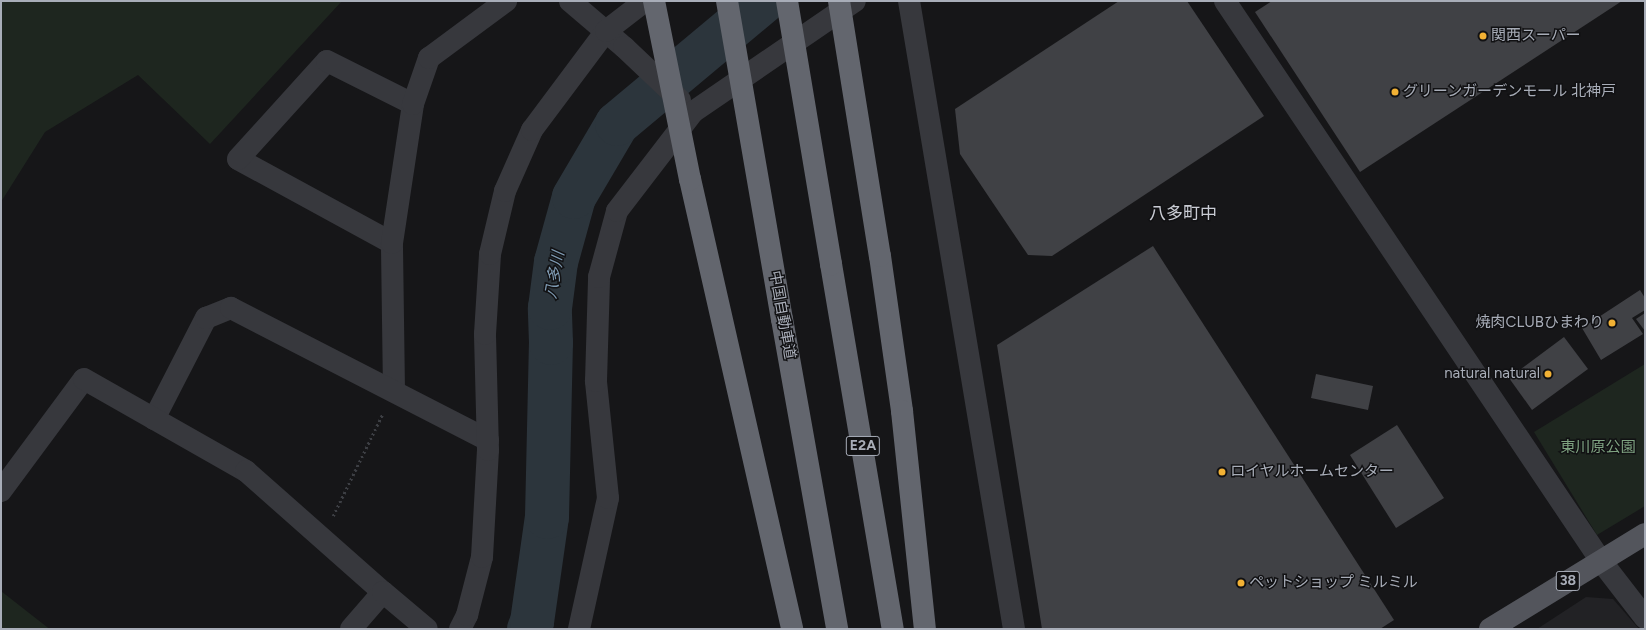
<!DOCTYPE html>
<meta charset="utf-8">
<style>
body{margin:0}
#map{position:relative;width:1646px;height:630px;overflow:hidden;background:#161618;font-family:Figtree,"Noto Sans JP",sans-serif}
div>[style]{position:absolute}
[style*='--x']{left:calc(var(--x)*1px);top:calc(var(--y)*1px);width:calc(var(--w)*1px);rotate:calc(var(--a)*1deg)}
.built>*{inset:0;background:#222225}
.green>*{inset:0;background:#1e261f}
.river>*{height:44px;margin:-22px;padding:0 22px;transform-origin:22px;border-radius:22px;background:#2c353c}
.building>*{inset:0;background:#404145}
.path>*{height:2.5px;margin-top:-1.25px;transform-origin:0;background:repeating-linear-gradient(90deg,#3d3f44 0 2px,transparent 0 5px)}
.minor>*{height:22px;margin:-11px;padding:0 11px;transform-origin:11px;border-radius:11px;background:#37383d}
.major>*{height:22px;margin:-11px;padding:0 11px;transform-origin:11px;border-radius:11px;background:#53555c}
.highway>*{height:22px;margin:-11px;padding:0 11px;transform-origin:11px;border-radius:11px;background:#63666e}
.highway-bridge>*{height:22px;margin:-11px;padding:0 11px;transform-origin:11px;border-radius:11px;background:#63666e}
.dots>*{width:11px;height:11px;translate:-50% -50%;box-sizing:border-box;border:2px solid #111113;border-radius:50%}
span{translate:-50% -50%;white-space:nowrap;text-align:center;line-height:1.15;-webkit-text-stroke:3px #111113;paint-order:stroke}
.shield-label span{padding:1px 3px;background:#111113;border:1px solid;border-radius:3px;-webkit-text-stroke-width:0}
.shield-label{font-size:14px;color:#a8adb8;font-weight:700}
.poi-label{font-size:15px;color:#a8adb8}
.left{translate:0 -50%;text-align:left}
.right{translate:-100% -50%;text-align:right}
.street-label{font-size:15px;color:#a8adb8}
.park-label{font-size:15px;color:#7fa381}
.water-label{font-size:16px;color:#7f9bb3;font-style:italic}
.quarter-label{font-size:17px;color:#c9ccd4}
.frame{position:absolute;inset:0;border:2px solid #a8adb8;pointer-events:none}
</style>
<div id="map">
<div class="built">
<div style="clip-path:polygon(1586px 597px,1613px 599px,1639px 629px,1537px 629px)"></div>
</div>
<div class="green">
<div style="clip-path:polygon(1px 1px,342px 1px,210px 144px,138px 75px,45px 132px,1px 202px)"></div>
<div style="clip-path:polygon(1645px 364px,1645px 506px,1597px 535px,1534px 432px)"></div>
<div style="clip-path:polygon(1px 591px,47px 627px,49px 629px,1px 629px)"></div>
</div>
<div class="river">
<div style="--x:529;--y:629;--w:8;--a:-67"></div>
<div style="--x:532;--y:622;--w:106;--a:-81.9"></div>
<div style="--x:547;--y:517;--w:174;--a:-88.7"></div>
<div style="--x:551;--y:343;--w:35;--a:-92"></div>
<div style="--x:550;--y:308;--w:46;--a:-82.6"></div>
<div style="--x:556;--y:262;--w:67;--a:-74.5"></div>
<div style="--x:574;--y:197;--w:85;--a:-59.5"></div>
<div style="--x:617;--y:124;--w:192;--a:-39.9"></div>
</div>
<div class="building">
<div style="clip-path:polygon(1119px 1px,1187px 1px,1264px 116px,1052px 256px,1028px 255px,960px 154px,955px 109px)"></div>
<div style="clip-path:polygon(1272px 1px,1622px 1px,1360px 172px,1255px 12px)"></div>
<div style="clip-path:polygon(1153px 246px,1394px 620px,1380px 629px,1042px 629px,997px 345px)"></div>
<div style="clip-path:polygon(1640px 290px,1645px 298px,1645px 310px,1632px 318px,1643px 334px,1601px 360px,1582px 328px)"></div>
<div style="clip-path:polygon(1645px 313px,1645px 331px,1636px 319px)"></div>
<div style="clip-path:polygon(1564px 337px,1588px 369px,1532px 410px,1509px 378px)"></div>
<div style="clip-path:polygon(1316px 374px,1373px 386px,1368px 410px,1311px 398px)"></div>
<div style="clip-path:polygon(1397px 425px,1444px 498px,1396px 528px,1350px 455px)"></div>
</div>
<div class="path">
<div style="--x:333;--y:516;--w:114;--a:-64.1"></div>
</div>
<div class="minor">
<div style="--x:570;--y:1;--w:71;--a:40.4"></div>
<div style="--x:624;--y:47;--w:77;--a:43.4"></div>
<div style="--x:909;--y:1;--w:637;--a:80.51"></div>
<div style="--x:1225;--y:1;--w:675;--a:56.12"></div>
<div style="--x:1601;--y:561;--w:72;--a:52.3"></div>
<div style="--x:392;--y:243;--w:175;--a:-151.4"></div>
<div style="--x:238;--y:159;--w:132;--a:-47.8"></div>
<div style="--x:327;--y:61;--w:96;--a:26.6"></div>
<div style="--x:394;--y:391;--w:148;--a:-90.8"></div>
<div style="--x:392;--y:243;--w:141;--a:-81.4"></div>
<div style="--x:413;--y:104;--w:49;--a:-70.8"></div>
<div style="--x:429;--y:58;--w:96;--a:-36.5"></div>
<div style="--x:154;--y:419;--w:114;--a:-62.8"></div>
<div style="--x:206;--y:318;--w:27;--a:-22"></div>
<div style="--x:231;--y:308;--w:289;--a:27.2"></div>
<div style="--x:1;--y:491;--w:139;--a:-53.5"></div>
<div style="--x:84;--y:379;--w:186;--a:29.6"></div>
<div style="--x:246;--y:471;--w:183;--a:41.5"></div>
<div style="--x:383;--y:592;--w:49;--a:130.9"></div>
<div style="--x:383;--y:592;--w:57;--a:40.1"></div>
<div style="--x:460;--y:629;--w:16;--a:-63"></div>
<div style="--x:467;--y:615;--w:60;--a:-75.5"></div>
<div style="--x:482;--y:557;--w:107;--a:-86.8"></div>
<div style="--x:488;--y:450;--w:116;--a:-91.5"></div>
<div style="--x:485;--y:334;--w:80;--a:-86.4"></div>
<div style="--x:490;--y:254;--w:65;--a:-76.6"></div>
<div style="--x:505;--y:191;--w:67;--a:-66.1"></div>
<div style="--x:532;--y:130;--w:124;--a:-53.2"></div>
<div style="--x:606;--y:31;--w:49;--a:-37.6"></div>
<div style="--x:579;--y:629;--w:134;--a:-77.5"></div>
<div style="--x:608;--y:498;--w:118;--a:-95.9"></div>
<div style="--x:596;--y:381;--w:104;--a:-88.3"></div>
<div style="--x:599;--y:277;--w:68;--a:-74.7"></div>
<div style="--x:617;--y:211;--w:125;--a:-52.5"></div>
<div style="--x:693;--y:112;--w:196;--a:-34.4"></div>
</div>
<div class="major">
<div style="--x:1490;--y:629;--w:182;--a:-31.5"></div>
</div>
<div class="highway">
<div style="--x:690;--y:179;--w:461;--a:77.2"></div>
<div style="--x:880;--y:256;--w:157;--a:81.9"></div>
<div style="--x:902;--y:411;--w:219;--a:84"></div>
<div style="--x:831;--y:264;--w:370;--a:80.4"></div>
<div style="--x:782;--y:319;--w:315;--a:79.9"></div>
</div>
<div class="highway-bridge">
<div style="--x:654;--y:1;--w:182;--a:78.6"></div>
<div style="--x:727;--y:1;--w:323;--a:80.2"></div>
<div style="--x:787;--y:1;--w:267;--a:80.5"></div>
<div style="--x:839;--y:1;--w:258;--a:80.9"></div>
</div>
<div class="dots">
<div style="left:1483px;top:36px;background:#f2b134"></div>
<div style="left:1395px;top:92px;background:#f2b134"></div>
<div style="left:1612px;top:323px;background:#f2b134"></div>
<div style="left:1548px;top:374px;background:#f2b134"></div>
<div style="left:1222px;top:472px;background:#f2b134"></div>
<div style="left:1241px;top:583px;background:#f2b134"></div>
</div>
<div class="shield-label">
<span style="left:863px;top:446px">E2A</span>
<span style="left:1568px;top:581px">38</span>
</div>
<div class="poi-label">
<span class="left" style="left:1491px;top:36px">関西スーパー</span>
<span class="left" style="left:1403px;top:92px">グリーンガーデンモール 北神戸</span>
<span class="right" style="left:1604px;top:323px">焼肉CLUBひまわり</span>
<span class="right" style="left:1540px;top:374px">natural natural</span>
<span class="left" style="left:1230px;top:472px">ロイヤルホームセンター</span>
<span class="left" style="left:1249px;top:583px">ペットショップ ミルミル</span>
</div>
<div class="street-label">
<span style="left:782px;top:315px;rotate:80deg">中国自動車道</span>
</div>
<div class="park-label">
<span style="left:1598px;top:448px">東川原公園</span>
</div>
<div class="water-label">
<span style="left:555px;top:275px;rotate:-80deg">八多川</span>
</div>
<div class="quarter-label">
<span style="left:1183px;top:214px">八多町中</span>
</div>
<div class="frame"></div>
</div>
